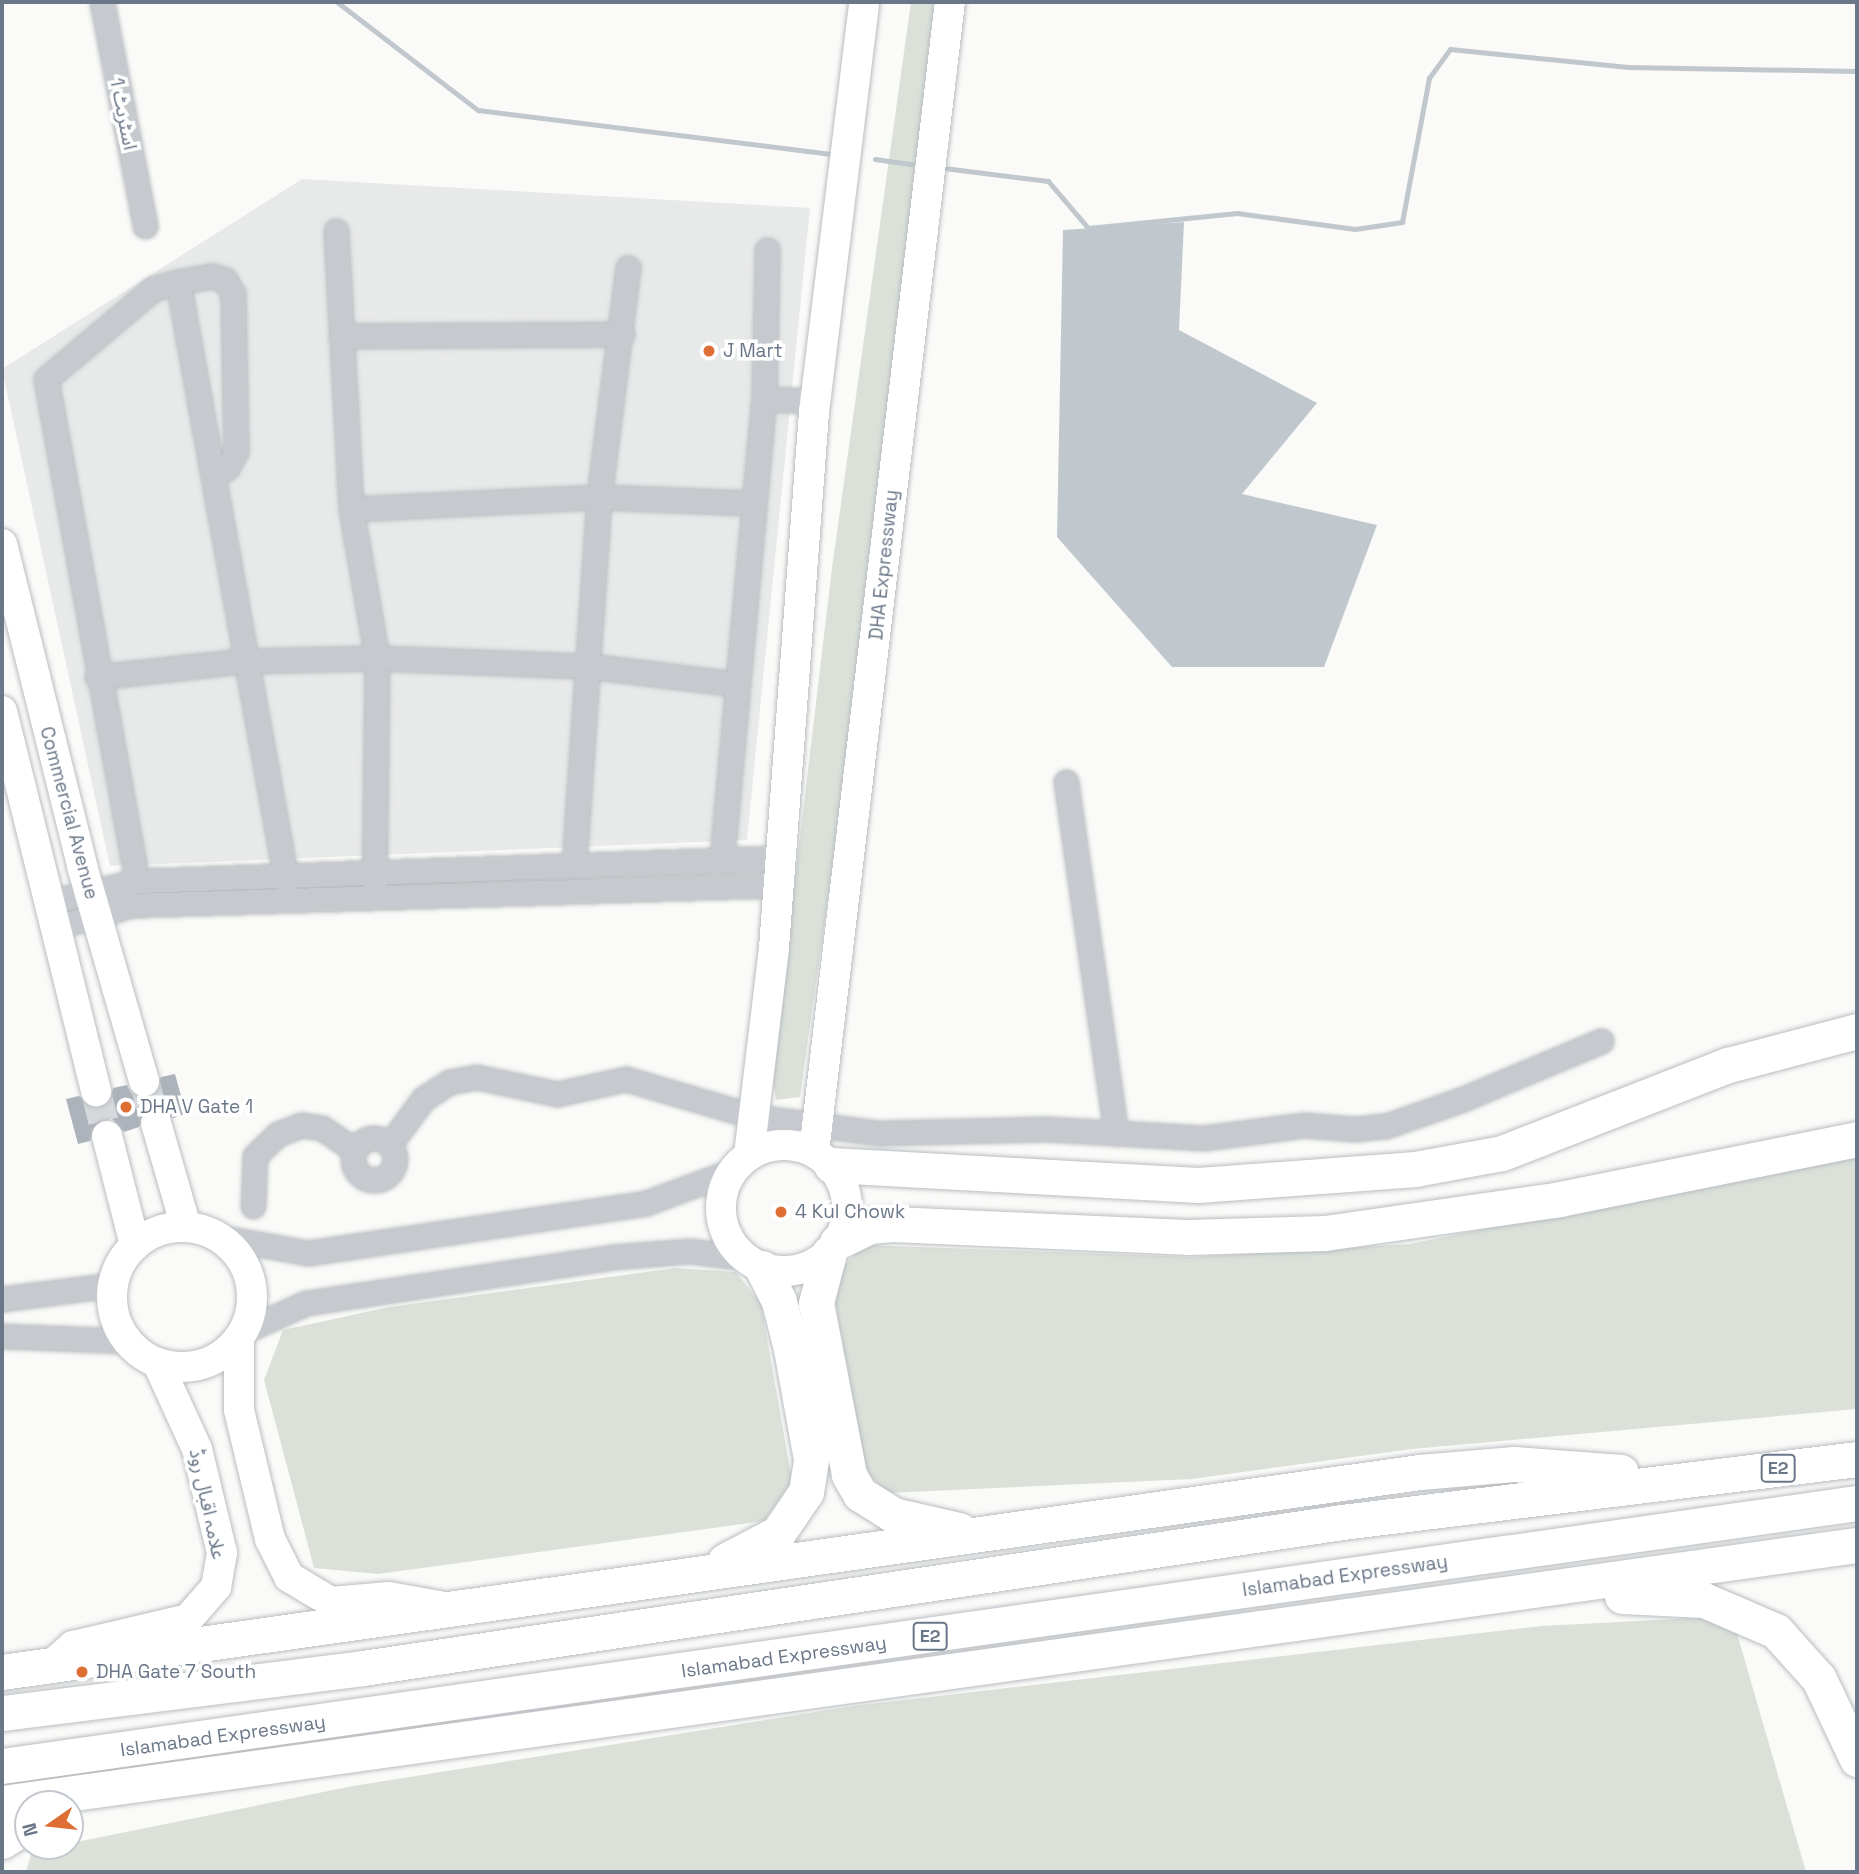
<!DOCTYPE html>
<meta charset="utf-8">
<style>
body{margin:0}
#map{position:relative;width:1859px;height:1874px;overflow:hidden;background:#fafaf8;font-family:"Space Grotesk","Noto Sans Arabic",sans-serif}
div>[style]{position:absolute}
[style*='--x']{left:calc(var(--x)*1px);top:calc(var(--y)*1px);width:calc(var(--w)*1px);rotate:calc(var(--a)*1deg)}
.built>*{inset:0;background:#e8e9e9}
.green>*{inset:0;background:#dbe1d9}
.water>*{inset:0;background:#c0c8ce}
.stream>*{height:5px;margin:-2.5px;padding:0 2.5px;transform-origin:2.5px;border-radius:2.5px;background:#c0c8ce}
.building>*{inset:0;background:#adb3ba}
.major-tunnel>*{height:30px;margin-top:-15px;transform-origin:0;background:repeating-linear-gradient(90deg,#d6d9dc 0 30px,transparent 0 45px)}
.roads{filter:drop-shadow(0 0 2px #b9bdc1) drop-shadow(0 0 2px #b9bdc1)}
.minor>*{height:23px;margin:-11.5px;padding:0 11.5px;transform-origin:11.5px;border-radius:11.5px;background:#c6c9cd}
.minor>.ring{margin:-11.5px;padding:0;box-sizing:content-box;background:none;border:23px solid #c6c9cd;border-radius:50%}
.major>*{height:30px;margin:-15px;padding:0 15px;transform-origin:15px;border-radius:15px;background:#fff}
.major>.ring{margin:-15px;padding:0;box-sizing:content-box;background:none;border:30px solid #fff;border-radius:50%}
.highway>*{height:35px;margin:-17.5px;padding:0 17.5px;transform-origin:17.5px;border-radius:17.5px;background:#fff}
.dots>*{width:19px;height:19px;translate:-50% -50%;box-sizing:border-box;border:4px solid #fff;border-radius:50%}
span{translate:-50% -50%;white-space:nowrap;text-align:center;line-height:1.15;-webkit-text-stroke:7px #fff;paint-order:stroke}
.shield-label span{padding:2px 5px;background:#fff;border:2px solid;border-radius:5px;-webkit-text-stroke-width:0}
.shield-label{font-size:18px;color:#6a7788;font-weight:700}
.street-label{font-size:19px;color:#6a7788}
.poi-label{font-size:19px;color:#6a7788}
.left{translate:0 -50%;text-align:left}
.frame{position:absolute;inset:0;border:4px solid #6a7788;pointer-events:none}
.north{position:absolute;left:14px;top:1790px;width:70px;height:70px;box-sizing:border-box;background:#fff;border:2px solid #c3c9cf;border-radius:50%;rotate:256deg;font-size:19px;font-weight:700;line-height:28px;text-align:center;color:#6a7788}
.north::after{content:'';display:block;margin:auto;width:24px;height:32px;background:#de6e34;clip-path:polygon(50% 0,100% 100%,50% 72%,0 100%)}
</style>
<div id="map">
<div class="built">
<div style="clip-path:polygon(302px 179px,810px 208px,747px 840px,110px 866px,2px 369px)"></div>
</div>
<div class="green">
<div style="clip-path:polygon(911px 2px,940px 2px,853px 718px,800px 1097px,776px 1100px,772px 1073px,832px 568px)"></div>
<div style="clip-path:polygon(1857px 1153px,1857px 1409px,1412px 1449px,1192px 1479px,887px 1493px,866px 1471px,834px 1295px,841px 1269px,864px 1245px,1192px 1257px,1410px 1244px)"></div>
<div style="clip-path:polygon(676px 1268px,736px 1272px,761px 1304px,792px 1481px,764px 1521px,378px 1574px,314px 1568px,264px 1380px,283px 1330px,389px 1307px)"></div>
<div style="clip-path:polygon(1732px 1616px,1806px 1872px,26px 1872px,32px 1851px,353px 1786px,853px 1706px,1542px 1626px)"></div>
</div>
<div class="water">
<div style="clip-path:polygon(1184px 222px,1179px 330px,1317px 403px,1242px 494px,1377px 525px,1324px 667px,1172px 667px,1057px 537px,1063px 230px)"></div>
</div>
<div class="stream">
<div style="--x:337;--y:2;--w:178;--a:37.5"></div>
<div style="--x:478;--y:110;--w:362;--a:7.1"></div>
<div style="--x:875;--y:159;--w:37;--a:8"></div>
<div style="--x:944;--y:168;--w:105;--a:7.1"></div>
<div style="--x:1048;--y:181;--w:62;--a:49.6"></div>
<div style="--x:1088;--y:228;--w:150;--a:-5.7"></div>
<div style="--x:1237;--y:213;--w:119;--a:7.7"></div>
<div style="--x:1355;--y:229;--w:48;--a:-8.5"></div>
<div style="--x:1402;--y:222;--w:147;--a:-79.4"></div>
<div style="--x:1429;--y:78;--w:36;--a:-54"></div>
<div style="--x:1450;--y:49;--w:179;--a:5.8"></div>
<div style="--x:1628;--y:67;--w:229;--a:1"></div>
</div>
<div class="building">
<div style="clip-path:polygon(175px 1074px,186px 1114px,173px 1118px,152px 1106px,139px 1127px,124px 1132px,112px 1119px,102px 1119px,90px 1141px,78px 1144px,66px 1099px,79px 1096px,100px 1109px,109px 1104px,113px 1088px,127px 1085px,132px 1094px,148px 1098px,161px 1077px)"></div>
</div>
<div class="major-tunnel">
<div style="--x:144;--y:1081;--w:44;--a:74.1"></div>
<div style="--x:96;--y:1092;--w:45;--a:76"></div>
</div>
<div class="roads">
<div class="minor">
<div style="--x:102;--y:2;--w:228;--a:79.1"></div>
<div style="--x:336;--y:231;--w:278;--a:86.9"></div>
<div style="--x:351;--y:509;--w:151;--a:80.1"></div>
<div style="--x:377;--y:658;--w:233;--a:90.7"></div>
<div style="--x:178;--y:282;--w:35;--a:-10"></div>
<div style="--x:212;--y:276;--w:14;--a:17"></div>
<div style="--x:225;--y:280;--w:16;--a:60"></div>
<div style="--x:233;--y:294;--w:157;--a:88.9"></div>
<div style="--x:236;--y:451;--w:19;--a:118"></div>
<div style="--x:227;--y:468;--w:15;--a:152"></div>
<div style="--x:341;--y:336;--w:281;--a:-0.4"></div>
<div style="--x:764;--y:399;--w:52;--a:2.2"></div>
<div style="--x:351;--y:509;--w:248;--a:-2.8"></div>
<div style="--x:599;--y:497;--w:152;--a:2.3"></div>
<div style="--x:97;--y:677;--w:147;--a:-6.3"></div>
<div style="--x:243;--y:661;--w:134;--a:-1.3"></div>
<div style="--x:377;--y:658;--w:212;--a:2.2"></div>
<div style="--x:589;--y:666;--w:147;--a:7"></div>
<div style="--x:1066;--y:782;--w:355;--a:81.9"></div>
<div style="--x:722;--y:858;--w:461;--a:-84.8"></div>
<div style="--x:764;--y:399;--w:149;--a:-88.8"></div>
<div style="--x:574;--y:865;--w:369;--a:-86.1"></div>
<div style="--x:599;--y:497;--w:231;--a:-82.8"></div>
<div style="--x:137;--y:881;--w:510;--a:-100.27"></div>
<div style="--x:46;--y:379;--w:140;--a:-40.1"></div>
<div style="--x:153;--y:289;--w:26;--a:-16"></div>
<div style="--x:178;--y:282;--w:607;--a:79.75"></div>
<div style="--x:47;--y:903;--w:93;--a:-13.7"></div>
<div style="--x:137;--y:881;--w:640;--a:-2.06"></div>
<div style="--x:53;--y:928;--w:82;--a:-16.2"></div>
<div style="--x:132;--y:905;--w:642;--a:-1.78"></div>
<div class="ring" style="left:353px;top:1138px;width:19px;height:19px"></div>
<div style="--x:390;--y:1144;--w:56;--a:-53.7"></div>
<div style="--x:423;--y:1099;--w:31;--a:-33"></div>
<div style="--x:449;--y:1082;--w:28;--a:-10"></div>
<div style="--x:477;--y:1077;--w:82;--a:12"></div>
<div style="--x:557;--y:1094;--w:71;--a:-12.3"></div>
<div style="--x:626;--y:1079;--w:134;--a:16.4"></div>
<div style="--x:755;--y:1117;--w:125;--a:7.4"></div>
<div style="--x:879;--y:1133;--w:167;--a:-1.4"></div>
<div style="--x:1046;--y:1129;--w:158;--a:3.3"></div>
<div style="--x:1204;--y:1138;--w:101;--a:-7.4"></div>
<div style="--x:1304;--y:1125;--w:51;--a:4.5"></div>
<div style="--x:1355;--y:1129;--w:31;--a:-6"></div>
<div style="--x:1386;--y:1126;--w:82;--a:-19.3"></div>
<div style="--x:1463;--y:1099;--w:150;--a:-22.8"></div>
<div style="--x:253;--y:1206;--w:50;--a:-87.7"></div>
<div style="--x:255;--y:1156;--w:32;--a:-44"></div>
<div style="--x:278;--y:1134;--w:25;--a:-21"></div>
<div style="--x:301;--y:1125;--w:21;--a:8"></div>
<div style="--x:322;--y:1128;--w:40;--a:34"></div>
<div style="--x:219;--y:1237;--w:90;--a:10.2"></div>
<div style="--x:308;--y:1253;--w:342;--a:-8.4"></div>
<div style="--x:646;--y:1203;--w:92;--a:-20.4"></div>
<div style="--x:2;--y:1299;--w:112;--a:-7.2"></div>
<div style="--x:244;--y:1331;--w:68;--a:-24.3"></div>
<div style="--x:306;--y:1303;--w:309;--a:-8.5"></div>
<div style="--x:612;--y:1257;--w:78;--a:-4.4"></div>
<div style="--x:690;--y:1251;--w:54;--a:7.4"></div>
<div style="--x:2;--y:1336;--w:125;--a:2.3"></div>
</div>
<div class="major">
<div style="--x:2;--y:544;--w:332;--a:76"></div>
<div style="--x:82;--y:866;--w:224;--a:73.9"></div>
<div style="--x:2;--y:711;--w:392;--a:76.1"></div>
<div style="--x:156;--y:1123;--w:108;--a:73.9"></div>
<div style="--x:107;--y:1136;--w:113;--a:75.6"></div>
<div class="ring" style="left:721px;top:1145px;width:96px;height:96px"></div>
<div style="--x:814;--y:1152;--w:1158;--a:-83.26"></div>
<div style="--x:749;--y:1155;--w:209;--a:-83.1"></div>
<div style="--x:774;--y:948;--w:537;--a:-85.73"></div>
<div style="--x:814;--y:412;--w:413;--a:-83"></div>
<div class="ring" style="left:112px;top:1227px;width:110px;height:110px"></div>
<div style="--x:239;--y:1339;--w:71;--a:90"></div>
<div style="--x:239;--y:1410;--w:133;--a:76.5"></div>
<div style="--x:270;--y:1539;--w:42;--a:63.4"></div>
<div style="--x:289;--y:1577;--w:49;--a:30.8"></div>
<div style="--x:331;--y:1602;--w:58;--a:-4.9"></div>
<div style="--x:389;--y:1597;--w:51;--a:10.2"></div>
<div style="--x:58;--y:1659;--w:20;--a:-41"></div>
<div style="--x:73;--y:1646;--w:118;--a:-13.2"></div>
<div style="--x:188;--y:1619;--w:43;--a:-48.8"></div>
<div style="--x:216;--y:1587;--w:35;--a:-80"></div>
<div style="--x:222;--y:1553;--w:107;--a:-103.5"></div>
<div style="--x:197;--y:1449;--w:94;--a:-114.6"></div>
</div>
<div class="highway">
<div style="--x:831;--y:1165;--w:368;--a:3.1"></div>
<div style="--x:1198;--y:1185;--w:218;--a:-4.2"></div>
<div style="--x:1415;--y:1169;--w:88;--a:-10.4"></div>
<div style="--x:1502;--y:1153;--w:243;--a:-21.3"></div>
<div style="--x:1728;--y:1065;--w:133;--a:-14.8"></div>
<div style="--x:837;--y:1242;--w:37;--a:-26"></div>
<div style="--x:870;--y:1226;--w:22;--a:-5"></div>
<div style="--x:892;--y:1224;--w:295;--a:2.5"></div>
<div style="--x:1187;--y:1237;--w:138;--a:-1.7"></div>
<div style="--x:1325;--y:1233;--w:237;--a:-8.2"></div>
<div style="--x:1560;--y:1199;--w:303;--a:-11.4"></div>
<div style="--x:829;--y:1253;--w:52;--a:104.6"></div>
<div style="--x:816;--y:1303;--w:175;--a:79.1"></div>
<div style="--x:849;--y:1475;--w:22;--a:60"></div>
<div style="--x:860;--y:1494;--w:39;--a:32"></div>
<div style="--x:893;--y:1515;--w:68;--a:12.8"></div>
<div style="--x:725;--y:1561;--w:60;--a:-27.8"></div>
<div style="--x:778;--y:1533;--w:50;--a:-55.7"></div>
<div style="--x:806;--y:1492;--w:33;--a:-81"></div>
<div style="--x:811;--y:1459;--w:112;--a:-100.3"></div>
<div style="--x:791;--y:1349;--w:49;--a:-104"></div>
<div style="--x:779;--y:1301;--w:37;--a:-117"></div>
<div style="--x:1622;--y:1596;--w:82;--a:2.8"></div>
<div style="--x:1704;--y:1600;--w:78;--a:23.3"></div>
<div style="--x:1776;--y:1631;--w:64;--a:48.1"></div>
<div style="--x:1819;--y:1679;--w:89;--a:64.6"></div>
<div style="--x:2;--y:1672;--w:1432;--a:-8.03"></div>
<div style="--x:1420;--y:1472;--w:94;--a:-4.9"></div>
<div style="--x:1514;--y:1464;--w:107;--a:4.3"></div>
<div style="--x:2;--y:1713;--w:364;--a:-7.1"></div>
<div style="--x:363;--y:1668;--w:990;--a:-8.48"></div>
<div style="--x:1342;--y:1522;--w:519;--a:-6.97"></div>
<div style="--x:2;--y:1766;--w:1874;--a:-8.07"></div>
<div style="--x:2;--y:1803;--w:1873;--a:-7.92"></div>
<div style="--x:2;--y:1841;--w:31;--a:-32"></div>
</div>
</div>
<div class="dots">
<div style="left:709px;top:351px;background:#de6e34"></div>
<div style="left:126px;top:1107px;background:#de6e34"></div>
<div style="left:781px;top:1212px;background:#de6e34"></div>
<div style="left:82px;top:1672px;background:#de6e34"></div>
</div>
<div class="shield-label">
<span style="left:1778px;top:1468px">E2</span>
<span style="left:930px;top:1636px">E2</span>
</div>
<div class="street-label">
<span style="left:123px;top:114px;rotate:79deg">اسٹریٹ 1</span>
<span style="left:884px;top:565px;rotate:-84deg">DHA Expressway</span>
<span style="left:69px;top:813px;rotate:75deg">Commercial Avenue</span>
<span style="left:207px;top:1504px;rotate:78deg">علامہ اقبال روڈ</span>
<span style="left:1345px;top:1576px;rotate:-8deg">Islamabad Expressway</span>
<span style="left:784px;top:1657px;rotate:-8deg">Islamabad Expressway</span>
<span style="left:223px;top:1736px;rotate:-8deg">Islamabad Expressway</span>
</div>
<div class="poi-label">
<span class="left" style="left:723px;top:351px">J Mart</span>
<span class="left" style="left:140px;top:1107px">DHA V Gate 1</span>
<span class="left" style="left:795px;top:1212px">4 Kul Chowk</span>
<span class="left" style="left:96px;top:1672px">DHA Gate 7 South</span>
</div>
<div class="frame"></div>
<div class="north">N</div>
</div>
